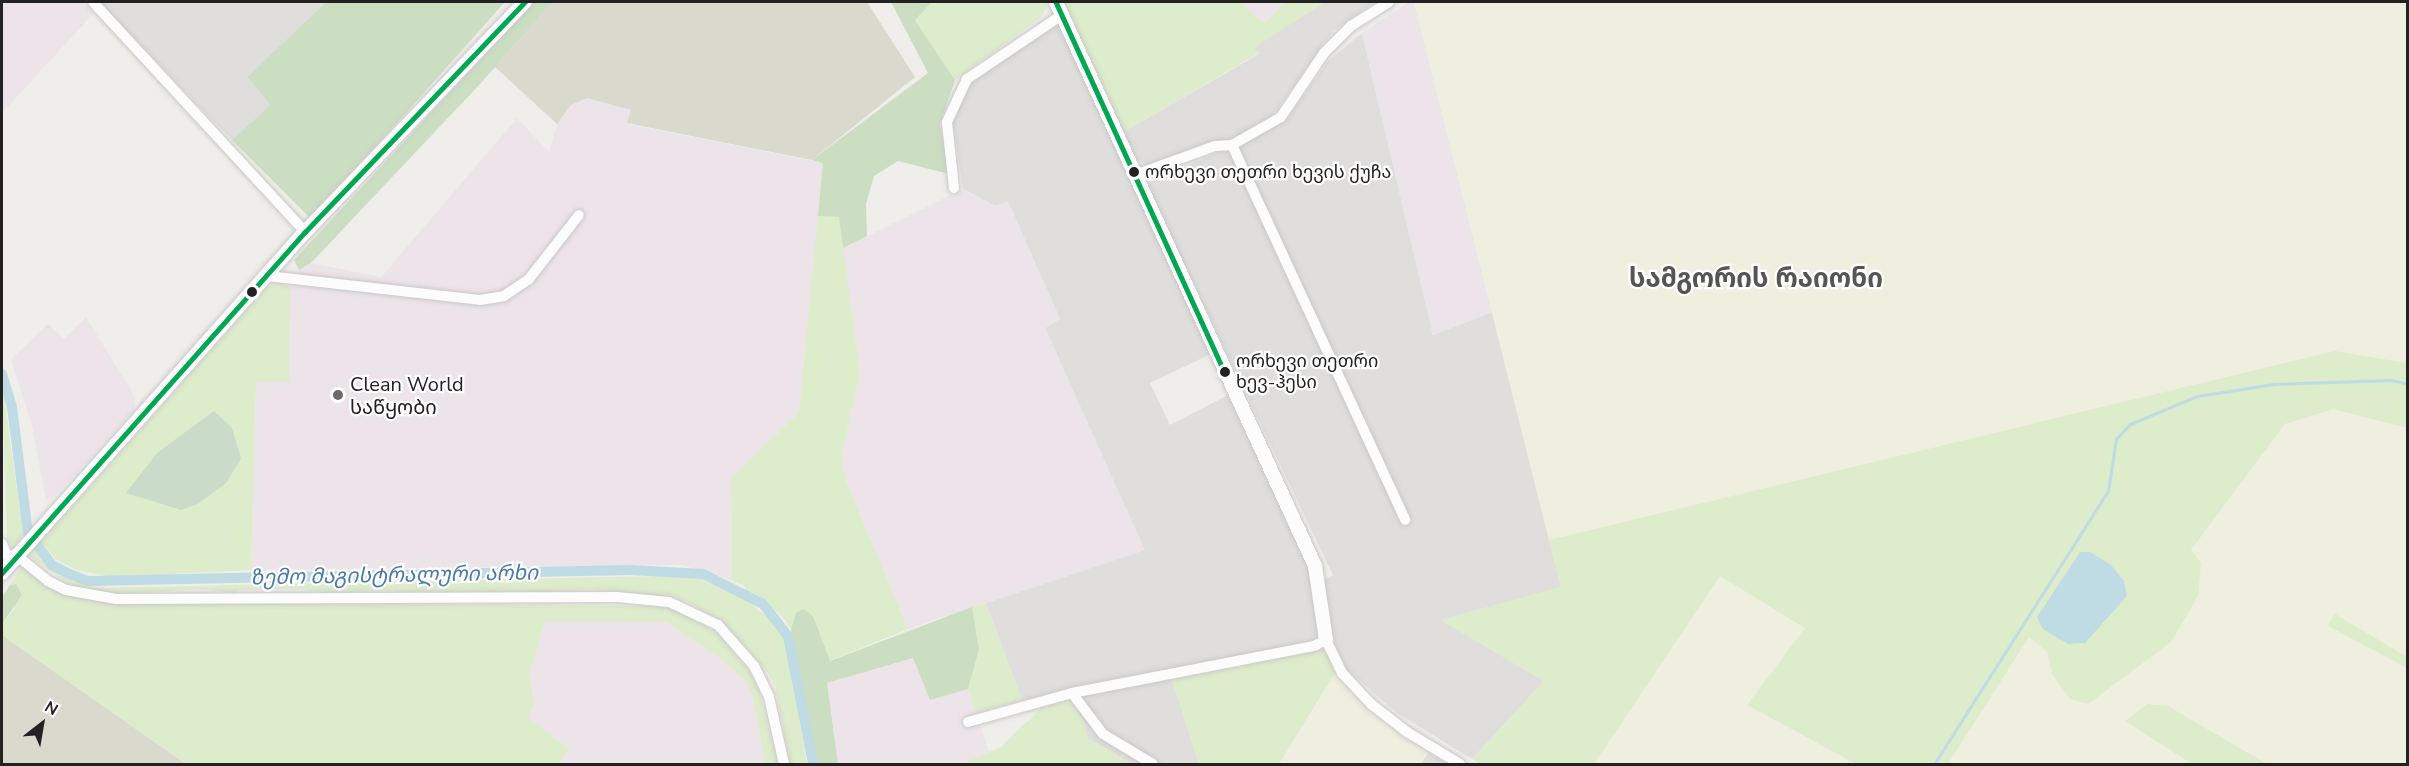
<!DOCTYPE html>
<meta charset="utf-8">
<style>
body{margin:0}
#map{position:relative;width:2409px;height:766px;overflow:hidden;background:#f0eeeb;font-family:"Nunito Sans","Noto Sans Georgian",sans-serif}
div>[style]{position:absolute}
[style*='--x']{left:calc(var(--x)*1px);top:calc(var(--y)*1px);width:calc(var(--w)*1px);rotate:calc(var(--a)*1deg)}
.residential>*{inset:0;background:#dfdedc}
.industrial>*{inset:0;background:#ede4e9}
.construction>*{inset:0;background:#d9d9cd}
.farmland>*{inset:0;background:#efefdf}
.grass>*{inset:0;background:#ddeccb}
.forest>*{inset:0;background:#cbdec1}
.cemetery>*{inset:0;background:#cadbca}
.water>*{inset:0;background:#bfdbe3}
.stream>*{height:3px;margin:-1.5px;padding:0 1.5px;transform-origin:1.5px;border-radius:1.5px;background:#bfdbe3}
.canal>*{height:10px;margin:-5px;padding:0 5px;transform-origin:5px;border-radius:5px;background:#bfdbe3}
.roads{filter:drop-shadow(0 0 2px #c9c8c7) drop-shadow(0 0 2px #c9c8c7)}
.minor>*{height:10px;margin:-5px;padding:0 5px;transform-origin:5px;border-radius:5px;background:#fdfcfc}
.tertiary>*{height:14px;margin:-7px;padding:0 7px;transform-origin:7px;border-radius:7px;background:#fdfcfc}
.bus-1>*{height:4.5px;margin:-2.25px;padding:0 2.25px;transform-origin:2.25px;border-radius:2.25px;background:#00a651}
.dots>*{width:16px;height:16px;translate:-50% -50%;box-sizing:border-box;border:3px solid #fff;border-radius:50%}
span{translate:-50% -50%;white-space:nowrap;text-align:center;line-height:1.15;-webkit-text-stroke:4.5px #fff;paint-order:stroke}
.bus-label{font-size:18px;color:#222}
.left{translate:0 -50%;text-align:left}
.poi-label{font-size:20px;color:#222}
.water-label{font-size:21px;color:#4a7aab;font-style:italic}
.district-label{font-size:26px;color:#555;font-weight:700}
.frame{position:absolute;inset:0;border:3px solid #222;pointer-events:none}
.north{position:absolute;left:12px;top:694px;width:60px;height:60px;-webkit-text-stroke:4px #fff;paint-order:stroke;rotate:31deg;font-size:16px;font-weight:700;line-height:24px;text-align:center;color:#222}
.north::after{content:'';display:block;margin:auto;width:21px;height:27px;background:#222;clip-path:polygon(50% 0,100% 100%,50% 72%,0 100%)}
</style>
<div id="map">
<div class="residential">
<div style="clip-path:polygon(98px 2px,326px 2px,247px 77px,270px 105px,232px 140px)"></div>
<div style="clip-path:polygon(1325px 2px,1375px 2px,1333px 31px,1272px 117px,1230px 140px,1215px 140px,1149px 167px,1132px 156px,1120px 134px,1259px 54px,1254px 47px)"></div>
<div style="clip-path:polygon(1060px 21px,1211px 354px,1150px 383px,1170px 425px,1228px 395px,1310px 568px,1320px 632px,1313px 642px,1022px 700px,986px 603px,1144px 550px,1045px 328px,1060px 319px,1008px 202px,995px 206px,963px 189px,953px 122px,958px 101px,971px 82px)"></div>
<div style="clip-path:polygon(1362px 33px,1433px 335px,1492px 312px,1561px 587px,1441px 620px,1544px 681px,1472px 759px,1397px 713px,1344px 667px,1331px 637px,1322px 581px,1333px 575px,1146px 184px,1218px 152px,1229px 151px,1404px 525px,1411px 521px,1235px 149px,1288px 117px,1328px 61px)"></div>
<div style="clip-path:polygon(1172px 679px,1199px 764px,1132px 764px,1087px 738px,1079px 697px)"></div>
<div style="clip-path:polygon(1428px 753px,1448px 764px,1421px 764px)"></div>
</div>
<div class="industrial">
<div style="clip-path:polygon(2px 2px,82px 2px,94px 13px,2px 113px)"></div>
<div style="clip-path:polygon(1240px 2px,1285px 2px,1264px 23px)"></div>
<div style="clip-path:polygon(1409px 2px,1414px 2px,1492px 312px,1433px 335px,1362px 33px)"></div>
<div style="clip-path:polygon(586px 98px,632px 110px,628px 124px,824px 163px,799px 413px,731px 478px,732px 580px,682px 565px,251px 570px,256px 382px,289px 381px,290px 286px,299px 270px,311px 263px,381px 277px,517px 118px,549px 152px,557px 124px,571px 105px)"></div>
<div style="clip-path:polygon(963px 189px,994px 206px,1008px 201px,1060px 319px,1045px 328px,1145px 550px,908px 629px,846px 481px,841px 458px,860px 372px,843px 248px)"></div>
<div style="clip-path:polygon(86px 317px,135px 397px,134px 410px,54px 497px,46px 500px,32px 426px,11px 359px,48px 324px,64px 339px)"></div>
<div style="clip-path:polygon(545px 621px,666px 622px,723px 659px,744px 680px,752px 693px,765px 764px,558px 764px,570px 749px,528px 718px,534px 706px,530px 673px)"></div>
<div style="clip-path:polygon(913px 658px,930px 699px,968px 689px,989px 752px,961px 764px,838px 764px,827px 683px)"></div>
</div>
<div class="construction">
<div style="clip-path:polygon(553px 2px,867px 2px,915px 77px,812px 160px,627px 123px,631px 110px,587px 98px,571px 105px,557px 124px,495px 67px)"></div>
<div style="clip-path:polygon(2px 635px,186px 764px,2px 764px)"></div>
</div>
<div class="farmland">
<div style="clip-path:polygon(1414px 2px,2407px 2px,2407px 363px,2335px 351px,1549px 540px)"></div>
<div style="clip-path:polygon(2333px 409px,2407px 428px,2407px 657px,2336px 615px,2328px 626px,2407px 668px,2407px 764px,2267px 764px,2235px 748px,2126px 721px,2192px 764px,1948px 764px,2029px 637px,2047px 652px,2052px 674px,2087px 704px,2140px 665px,2191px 551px,2286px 424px)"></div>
<div style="clip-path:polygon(1720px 576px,1805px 628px,1747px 705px,1856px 764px,1594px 764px)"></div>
<div style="clip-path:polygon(1335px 673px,1372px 712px,1428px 753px,1421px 764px,1281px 764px)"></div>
</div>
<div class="grass">
<div style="clip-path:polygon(932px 2px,1046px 2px,1046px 8px,1040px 18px,955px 80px,915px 20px)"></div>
<div style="clip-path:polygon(1063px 2px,1240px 2px,1264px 23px,1285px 2px,1325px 2px,1254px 47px,1259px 53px,1120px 134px)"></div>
<div style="clip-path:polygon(818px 216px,839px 217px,860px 372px,841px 458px,846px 481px,908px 629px,829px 661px,813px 616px,796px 613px,791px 629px,781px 615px,752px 592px,747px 601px,778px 625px,786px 644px,807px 764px,790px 764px,775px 685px,767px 672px,722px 621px,682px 599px,587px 589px,508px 595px,372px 590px,330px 594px,300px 589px,239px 590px,235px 594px,203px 589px,128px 594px,95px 592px,69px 584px,28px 555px,31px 547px,58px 575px,95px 588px,659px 576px,699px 579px,740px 598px,746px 587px,732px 580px,731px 478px,799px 413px)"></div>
<div style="clip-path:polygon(279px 283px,290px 286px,289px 381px,256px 382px,251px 570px,112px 577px,77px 570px,56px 559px,38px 539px,58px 523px,267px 287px)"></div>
<div style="clip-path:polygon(evenodd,2335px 351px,2407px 363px,2407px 428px,2333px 409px,2285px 424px,2191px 550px,2201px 563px,2198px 596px,2171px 642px,2088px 704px,2070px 699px,2052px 674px,2047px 652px,2029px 637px,1948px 764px,1856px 764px,1747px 705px,1805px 628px,1720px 576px,1594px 764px,1480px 764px,1472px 759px,1544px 681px,1440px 620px,1561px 587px,1549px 540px,2335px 351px,2090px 552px,2111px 565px,2124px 581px,2127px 596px,2037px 617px,2079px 553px,2090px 552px)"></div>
<div style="clip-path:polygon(2px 381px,23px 535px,14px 548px,7px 540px)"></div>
<div style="clip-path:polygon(23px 565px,59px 592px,109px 603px,661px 606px,688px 612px,719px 634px,756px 680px,778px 764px,765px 764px,752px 693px,744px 680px,723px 660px,666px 622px,545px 621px,530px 673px,534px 706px,528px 718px,570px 749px,558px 764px,186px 764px,2px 635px,2px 624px,15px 608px,16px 584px,10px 585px)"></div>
<div style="clip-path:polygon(986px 603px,1022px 700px,976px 713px,968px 689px,979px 649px,972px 607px)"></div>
<div style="clip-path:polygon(2335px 614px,2407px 657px,2407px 668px,2328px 626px)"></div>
<div style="clip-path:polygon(1321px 649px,1328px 653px,1335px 673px,1279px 764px,1199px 764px,1172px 679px)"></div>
<div style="clip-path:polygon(1079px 697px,1087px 738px,1132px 764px,961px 764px,1001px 747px,1041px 708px)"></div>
<div style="clip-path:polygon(2147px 704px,2168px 706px,2267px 764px,2192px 764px,2125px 721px)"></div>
</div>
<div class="forest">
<div style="clip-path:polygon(326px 2px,505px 2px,311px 219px,232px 140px,270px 105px,247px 77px)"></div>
<div style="clip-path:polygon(534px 2px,553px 2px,480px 84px,311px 263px,299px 270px,294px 260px)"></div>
<div style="clip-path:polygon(891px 2px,932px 2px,915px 20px,955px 80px,940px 124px,949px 174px,898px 161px,874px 176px,866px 204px,867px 236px,843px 248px,839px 217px,818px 216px,823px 163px,812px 160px,928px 73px)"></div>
<div style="clip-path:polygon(16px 584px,22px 595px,2px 624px,2px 597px,10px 585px)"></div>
<div style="clip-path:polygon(972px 607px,979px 649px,968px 689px,930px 700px,913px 658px,827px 683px,838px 764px,815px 764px,791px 629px,796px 613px,804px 609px,813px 616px,830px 661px)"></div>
</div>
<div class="cemetery">
<div style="clip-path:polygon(214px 411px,232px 428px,241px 459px,226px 483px,198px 504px,181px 510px,126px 493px,157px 453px)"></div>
</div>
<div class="water">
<div style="clip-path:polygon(2080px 552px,2090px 552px,2111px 565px,2124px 581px,2127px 596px,2085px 643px,2068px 644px,2043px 629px,2037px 617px)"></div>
</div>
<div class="stream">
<div style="--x:1934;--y:764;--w:324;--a:-57.5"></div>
<div style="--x:2108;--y:491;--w:53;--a:-81.3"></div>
<div style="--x:2116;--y:439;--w:21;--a:-47"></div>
<div style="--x:2130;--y:424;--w:73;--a:-22.7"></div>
<div style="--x:2197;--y:396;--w:78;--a:-8.9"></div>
<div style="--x:2274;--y:384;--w:118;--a:-1.9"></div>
<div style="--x:2392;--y:380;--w:16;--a:14"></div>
</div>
<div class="canal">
<div style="--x:2;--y:374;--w:34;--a:73"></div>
<div style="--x:12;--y:407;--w:127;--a:82.8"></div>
<div style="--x:28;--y:533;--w:40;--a:53"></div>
<div style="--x:52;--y:565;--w:17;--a:28"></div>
<div style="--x:67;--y:573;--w:22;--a:21"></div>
<div style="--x:88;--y:581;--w:543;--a:-1.16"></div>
<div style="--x:631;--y:570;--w:72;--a:3.2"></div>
<div style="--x:703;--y:574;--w:67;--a:26.6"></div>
<div style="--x:763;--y:604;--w:41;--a:52"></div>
<div style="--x:788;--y:636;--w:130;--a:78.9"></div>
</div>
<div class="roads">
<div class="minor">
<div style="--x:93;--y:2;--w:313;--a:47.3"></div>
<div style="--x:1232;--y:145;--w:413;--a:65.2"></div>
<div style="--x:1135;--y:175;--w:85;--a:-19.9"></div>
<div style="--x:1215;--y:146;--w:17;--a:-3"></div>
<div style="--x:1232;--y:145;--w:56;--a:-29.7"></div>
<div style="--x:1281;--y:117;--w:77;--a:-56.1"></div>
<div style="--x:1324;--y:53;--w:38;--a:-45"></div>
<div style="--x:1351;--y:26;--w:45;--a:-32.3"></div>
<div style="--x:954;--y:188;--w:66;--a:-96.1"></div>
<div style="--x:947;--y:122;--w:47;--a:-65.1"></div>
<div style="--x:967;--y:79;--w:115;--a:-34"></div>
<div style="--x:267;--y:276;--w:214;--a:6.4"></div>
<div style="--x:480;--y:300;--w:24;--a:-9"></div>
<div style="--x:504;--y:296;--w:30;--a:-34"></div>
<div style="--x:529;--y:279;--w:81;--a:-52"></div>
<div style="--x:2;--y:544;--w:20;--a:66"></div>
<div style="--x:15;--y:554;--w:43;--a:39.3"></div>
<div style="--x:48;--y:581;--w:20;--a:27"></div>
<div style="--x:66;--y:590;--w:51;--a:10.2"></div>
<div style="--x:116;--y:599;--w:501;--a:-0.23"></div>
<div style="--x:617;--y:597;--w:52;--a:5.5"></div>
<div style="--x:669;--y:602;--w:54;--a:25.1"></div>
<div style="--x:718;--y:625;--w:55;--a:48.7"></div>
<div style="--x:754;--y:666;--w:34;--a:64"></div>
<div style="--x:769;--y:697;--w:69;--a:77.4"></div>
<div style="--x:1072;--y:693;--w:51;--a:52.9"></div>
<div style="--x:1103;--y:734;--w:58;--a:31"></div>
<div style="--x:968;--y:722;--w:108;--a:-15.6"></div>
<div style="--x:1072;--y:693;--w:247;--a:-11"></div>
<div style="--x:1314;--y:646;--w:13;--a:-27"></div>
<div style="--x:1326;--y:640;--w:37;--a:64"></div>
<div style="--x:1342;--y:673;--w:42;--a:46.9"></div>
<div style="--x:1371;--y:704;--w:46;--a:37.9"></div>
<div style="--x:1407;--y:732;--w:62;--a:31.1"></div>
</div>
<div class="tertiary">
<div style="--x:1056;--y:2;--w:621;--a:65.33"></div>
<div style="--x:1315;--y:566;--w:75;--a:81.5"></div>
<div style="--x:2;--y:573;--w:456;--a:-48.4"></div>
<div style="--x:305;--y:232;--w:318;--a:-46.3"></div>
</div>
</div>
<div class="bus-1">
<div style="--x:1056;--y:2;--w:407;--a:65.5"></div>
<div style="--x:2;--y:573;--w:456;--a:-48.4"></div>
<div style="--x:305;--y:232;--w:318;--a:-46.3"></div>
</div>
<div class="dots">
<div style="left:1134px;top:172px;background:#222"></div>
<div style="left:252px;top:292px;background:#222"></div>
<div style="left:1225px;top:372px;background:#222"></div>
<div style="left:338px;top:395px;background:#6a6968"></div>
</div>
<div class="bus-label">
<span class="left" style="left:1145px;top:172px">ორხევი თეთრი ხევის ქუჩა</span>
<span class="left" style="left:1236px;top:372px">ორხევი თეთრი<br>ხევ-ჰესი</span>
</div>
<div class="poi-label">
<span class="left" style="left:350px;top:396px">Clean World<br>საწყობი</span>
</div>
<div class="water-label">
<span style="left:394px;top:575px;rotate:-1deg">ზემო მაგისტრალური არხი</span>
</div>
<div class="district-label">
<span style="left:1756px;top:279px">სამგორის რაიონი</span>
</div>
<div class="frame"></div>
<div class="north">N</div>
</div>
